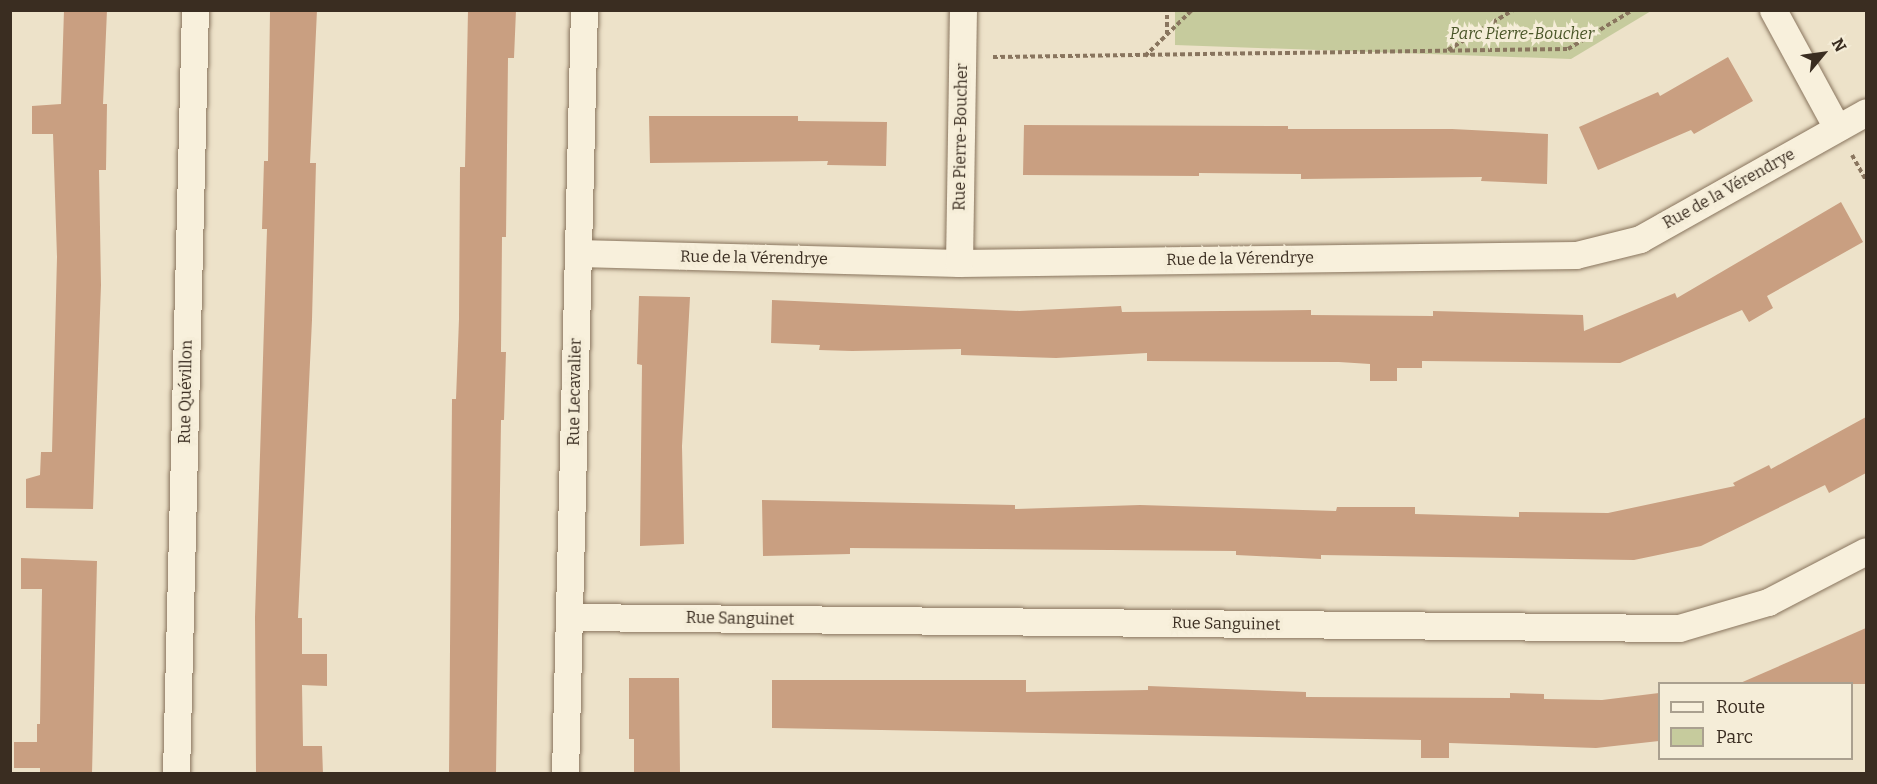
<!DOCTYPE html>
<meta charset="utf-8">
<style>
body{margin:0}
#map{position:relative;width:1877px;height:784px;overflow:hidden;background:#ede2c9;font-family:Bitter,serif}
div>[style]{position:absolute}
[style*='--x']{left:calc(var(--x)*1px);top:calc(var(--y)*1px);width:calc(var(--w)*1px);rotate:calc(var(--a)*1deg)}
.green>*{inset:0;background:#c6cb9d}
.building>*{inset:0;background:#c99f81}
.path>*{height:4px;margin-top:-2px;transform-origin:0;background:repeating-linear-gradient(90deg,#89755e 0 4.5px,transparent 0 7.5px)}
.roads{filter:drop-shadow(0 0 2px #89755e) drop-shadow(0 0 2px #89755e)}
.minor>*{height:27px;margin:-13.5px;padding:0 13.5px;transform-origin:13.5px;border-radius:13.5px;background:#f8f0dc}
span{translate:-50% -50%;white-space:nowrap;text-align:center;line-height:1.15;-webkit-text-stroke:6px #f5edd8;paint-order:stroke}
.park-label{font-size:16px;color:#4a5629;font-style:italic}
.street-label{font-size:16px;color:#3a2d21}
.frame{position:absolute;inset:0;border:12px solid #3a2d21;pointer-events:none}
.legend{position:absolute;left:1658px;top:682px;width:195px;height:78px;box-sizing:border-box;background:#f5edd8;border:2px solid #aaa08f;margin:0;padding:8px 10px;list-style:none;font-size:18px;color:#3a2d21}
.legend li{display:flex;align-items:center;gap:12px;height:30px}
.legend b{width:30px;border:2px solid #aaa08f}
.north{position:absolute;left:1793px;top:24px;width:60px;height:60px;-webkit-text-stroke:4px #f5edd8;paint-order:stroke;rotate:61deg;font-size:16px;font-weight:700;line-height:24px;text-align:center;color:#3a2d21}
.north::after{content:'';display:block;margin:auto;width:21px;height:27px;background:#3a2d21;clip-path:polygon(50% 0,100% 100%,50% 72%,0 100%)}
</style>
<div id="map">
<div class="green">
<div style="clip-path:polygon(1175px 11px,1175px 10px,1651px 11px,1571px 59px,1175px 45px)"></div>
</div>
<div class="building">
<div style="clip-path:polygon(64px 10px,107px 10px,103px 104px,107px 104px,106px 170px,99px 170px,101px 285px,93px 509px,26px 508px,26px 479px,40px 475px,41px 452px,52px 452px,57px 257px,53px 134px,32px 134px,32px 106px,61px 104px)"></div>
<div style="clip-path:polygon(270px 10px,317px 10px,310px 163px,316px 163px,312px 320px,298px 618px,302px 618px,302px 654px,327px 654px,327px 686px,302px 685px,303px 746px,322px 746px,323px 774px,256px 774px,255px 617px,267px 229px,262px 229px,264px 161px,268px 161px)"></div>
<div style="clip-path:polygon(468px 10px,516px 10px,514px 58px,508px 58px,506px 237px,502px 237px,501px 352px,506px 352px,504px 420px,501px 420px,496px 774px,449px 774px,452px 399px,456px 399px,459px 319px,460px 167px,465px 167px)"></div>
<div style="clip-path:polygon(1728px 57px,1753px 101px,1694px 134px,1691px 130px,1598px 170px,1579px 127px,1658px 92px,1660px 96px)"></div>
<div style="clip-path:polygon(649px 116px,798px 116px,798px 121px,887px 122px,886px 166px,827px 165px,828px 161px,650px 163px)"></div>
<div style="clip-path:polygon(1024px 125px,1288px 126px,1288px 129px,1452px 129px,1548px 134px,1547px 184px,1481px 181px,1482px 177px,1301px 179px,1301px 174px,1199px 173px,1199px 176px,1023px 175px)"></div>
<div style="clip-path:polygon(1841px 202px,1863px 242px,1767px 296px,1773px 308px,1749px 322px,1742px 310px,1620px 363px,1422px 361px,1422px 368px,1397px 368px,1397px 381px,1370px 381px,1370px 364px,1339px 362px,1147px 361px,1147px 353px,1056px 358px,961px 355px,961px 349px,852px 351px,819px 350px,820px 345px,771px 343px,772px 300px,1019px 311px,1121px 306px,1122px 312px,1311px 310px,1311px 315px,1433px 316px,1433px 311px,1583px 315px,1584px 331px,1675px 293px,1677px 298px)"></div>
<div style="clip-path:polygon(639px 296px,690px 297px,682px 446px,684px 544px,640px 546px,642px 365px,637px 364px)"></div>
<div style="clip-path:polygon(1866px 417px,1866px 473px,1829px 493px,1825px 485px,1701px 546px,1634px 560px,1321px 555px,1321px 559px,1236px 555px,1236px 551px,850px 548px,850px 554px,763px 556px,762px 500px,1015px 505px,1015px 509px,1140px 505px,1336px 511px,1337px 507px,1415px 507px,1415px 514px,1519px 517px,1519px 512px,1608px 513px,1735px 486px,1733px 483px,1769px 465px,1771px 469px)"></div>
<div style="clip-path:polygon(21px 558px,97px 561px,92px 774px,40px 774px,40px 768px,14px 768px,14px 742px,37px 742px,37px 724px,40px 724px,42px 589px,21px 589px)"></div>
<div style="clip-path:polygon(1866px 628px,1866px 684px,1738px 684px)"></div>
<div style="clip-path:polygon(629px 678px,679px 678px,680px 774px,634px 774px,634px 739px,629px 739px)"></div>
<div style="clip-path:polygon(772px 680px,1026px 680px,1026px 692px,1148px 690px,1148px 686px,1306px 692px,1306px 697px,1510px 698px,1510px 693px,1544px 694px,1544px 699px,1602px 700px,1659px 693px,1659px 741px,1596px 748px,1449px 743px,1449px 758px,1421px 758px,1421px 740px,772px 728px)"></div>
</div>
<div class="path">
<div style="--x:1167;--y:34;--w:24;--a:-90"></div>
<div style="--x:1448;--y:50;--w:76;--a:-31.6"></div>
<div style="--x:1145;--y:56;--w:66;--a:-44.4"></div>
<div style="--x:993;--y:57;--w:575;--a:-0.8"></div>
<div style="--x:1568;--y:49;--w:76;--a:-31"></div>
<div style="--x:1852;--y:155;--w:29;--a:61"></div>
</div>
<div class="roads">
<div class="minor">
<div style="--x:1773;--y:10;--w:134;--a:61.5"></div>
<div style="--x:578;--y:253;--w:381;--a:1.5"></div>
<div style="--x:959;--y:263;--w:617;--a:-0.74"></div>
<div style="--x:1576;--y:255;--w:66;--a:-14"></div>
<div style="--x:1640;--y:239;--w:259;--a:-29.3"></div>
<div style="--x:959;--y:263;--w:253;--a:-89.1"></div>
<div style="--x:569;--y:617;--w:1110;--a:0.57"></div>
<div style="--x:1679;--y:628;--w:93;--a:-16.3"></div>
<div style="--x:1768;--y:602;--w:110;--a:-27.5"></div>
<div style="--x:176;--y:774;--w:764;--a:-88.58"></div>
<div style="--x:565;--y:774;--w:764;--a:-88.58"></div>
</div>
</div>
<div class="park-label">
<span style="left:1522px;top:34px">Parc Pierre-Boucher</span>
</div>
<div class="street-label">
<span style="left:961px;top:137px;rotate:-89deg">Rue Pierre-Boucher</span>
<span style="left:1729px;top:189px;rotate:-29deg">Rue de la Vérendrye</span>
<span style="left:754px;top:258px;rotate:1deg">Rue de la Vérendrye</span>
<span style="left:1240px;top:259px;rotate:-1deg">Rue de la Vérendrye</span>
<span style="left:186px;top:392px;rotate:-89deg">Rue Quévillon</span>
<span style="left:575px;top:392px;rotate:-89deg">Rue Lecavalier</span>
<span style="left:740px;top:619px;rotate:1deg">Rue Sanguinet</span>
<span style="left:1226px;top:624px;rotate:1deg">Rue Sanguinet</span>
</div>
<div class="frame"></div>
<ul class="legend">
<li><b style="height:8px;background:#f8f0dc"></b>Route</li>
<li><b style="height:16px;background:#c6cb9d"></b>Parc</li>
</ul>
<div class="north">N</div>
</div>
